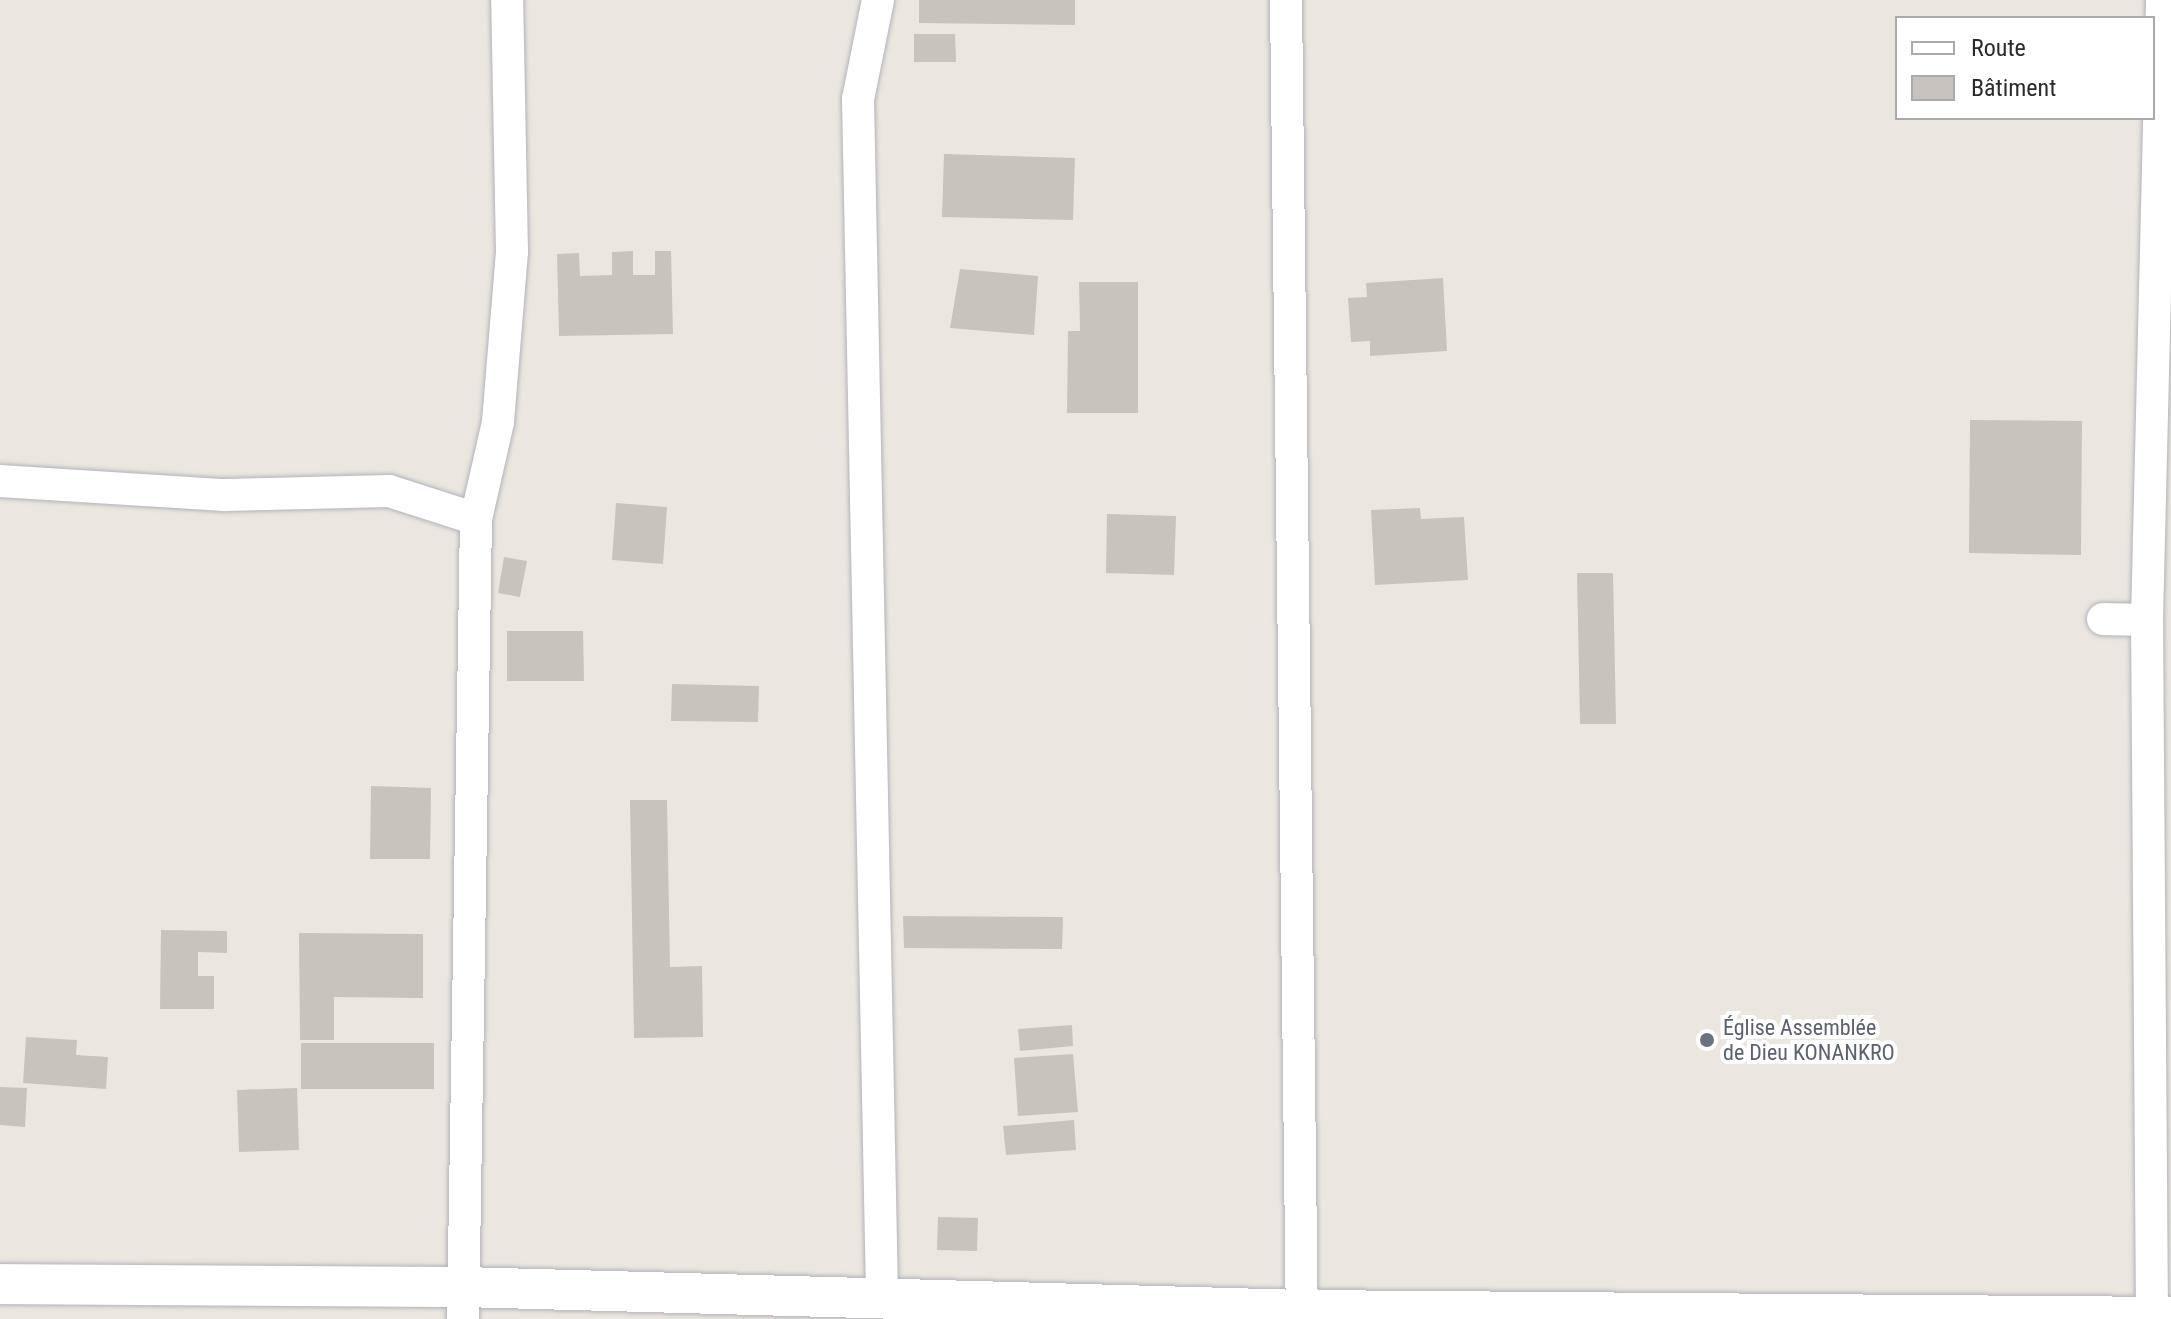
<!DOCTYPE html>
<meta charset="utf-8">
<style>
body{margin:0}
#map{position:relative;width:2171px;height:1319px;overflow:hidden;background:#ece7de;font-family:"Roboto Condensed",sans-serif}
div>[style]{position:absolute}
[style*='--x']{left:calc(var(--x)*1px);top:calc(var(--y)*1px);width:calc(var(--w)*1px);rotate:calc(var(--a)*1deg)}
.building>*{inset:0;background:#c7c4bd}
.roads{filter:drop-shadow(0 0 2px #b1b3bd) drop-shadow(0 0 2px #b1b3bd)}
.minor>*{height:32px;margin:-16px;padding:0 16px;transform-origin:16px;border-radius:16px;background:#fff}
.tertiary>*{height:40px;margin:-20px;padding:0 20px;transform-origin:20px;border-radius:20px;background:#fff}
.dots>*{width:22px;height:22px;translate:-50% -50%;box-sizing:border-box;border:4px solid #fff;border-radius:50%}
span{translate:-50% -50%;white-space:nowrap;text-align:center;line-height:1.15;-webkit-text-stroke:8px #fff;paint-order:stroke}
.worship-label{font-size:22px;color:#5b616d}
.left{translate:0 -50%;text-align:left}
.legend{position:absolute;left:1895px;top:16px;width:260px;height:104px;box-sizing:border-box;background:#fff;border:2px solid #aaa;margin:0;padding:10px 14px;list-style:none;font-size:24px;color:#2b2b2b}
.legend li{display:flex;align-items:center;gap:16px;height:40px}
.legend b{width:40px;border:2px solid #aaa}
</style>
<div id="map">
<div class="building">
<div style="clip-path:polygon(919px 0,1075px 0,1075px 25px,919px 23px)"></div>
<div style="clip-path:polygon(914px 34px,955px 34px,956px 62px,914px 62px)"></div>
<div style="clip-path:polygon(944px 154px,1075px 158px,1073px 220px,942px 217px)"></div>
<div style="clip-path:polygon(633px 251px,633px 275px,655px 275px,655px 251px,671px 251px,673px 334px,559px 336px,557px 254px,579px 253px,580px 276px,612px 275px,612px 252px)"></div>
<div style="clip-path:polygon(960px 269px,1038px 276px,1034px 335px,950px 328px)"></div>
<div style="clip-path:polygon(1443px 278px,1447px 351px,1370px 356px,1370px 341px,1351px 342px,1348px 298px,1367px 297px,1366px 283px)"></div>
<div style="clip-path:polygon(1079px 282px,1138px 282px,1138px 413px,1067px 413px,1068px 331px,1080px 331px)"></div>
<div style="clip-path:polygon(1970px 420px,2082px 421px,2081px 555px,1969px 553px)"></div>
<div style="clip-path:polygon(616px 503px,667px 507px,663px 564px,612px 560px)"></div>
<div style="clip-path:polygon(1420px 508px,1421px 519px,1464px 517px,1468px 580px,1375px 585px,1371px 510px)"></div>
<div style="clip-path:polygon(1107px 514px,1176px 516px,1174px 575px,1106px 573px)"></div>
<div style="clip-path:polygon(504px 557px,527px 561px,520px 597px,498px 593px)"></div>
<div style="clip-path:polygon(1577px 573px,1613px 573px,1616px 724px,1580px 724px)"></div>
<div style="clip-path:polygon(507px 631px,583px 631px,584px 681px,507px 681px)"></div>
<div style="clip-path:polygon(672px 684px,759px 686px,758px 722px,671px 721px)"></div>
<div style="clip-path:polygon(371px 786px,431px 788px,430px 859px,370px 859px)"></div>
<div style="clip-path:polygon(630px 800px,667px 800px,670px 967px,702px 966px,703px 1037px,634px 1038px)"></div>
<div style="clip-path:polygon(903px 916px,1063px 917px,1062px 949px,904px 948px)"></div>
<div style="clip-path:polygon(161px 930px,227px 931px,227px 953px,198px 952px,198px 976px,214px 976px,214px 1009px,160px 1009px)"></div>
<div style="clip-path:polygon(299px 933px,423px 934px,423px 998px,334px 997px,334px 1040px,300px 1040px)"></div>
<div style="clip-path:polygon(1072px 1025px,1073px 1046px,1020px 1051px,1018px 1029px)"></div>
<div style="clip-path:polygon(26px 1037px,77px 1040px,76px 1055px,108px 1057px,106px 1089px,23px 1083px)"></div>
<div style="clip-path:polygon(301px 1043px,434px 1043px,434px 1089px,301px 1089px)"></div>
<div style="clip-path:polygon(1073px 1054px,1078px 1112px,1018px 1116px,1014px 1058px)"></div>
<div style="clip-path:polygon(0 1087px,27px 1088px,25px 1127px,0 1125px)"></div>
<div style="clip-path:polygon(297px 1088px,299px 1150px,239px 1152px,237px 1090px)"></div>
<div style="clip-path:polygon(1074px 1120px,1076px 1150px,1006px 1155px,1003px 1126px)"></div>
<div style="clip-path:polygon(938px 1217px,978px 1218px,977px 1251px,937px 1250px)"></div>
</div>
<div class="roads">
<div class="minor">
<div style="--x:878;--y:0;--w:101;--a:101.4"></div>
<div style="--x:858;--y:99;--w:1200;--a:88.85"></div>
<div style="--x:1286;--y:0;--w:1319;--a:89.31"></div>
<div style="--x:0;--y:481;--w:225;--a:3.6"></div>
<div style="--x:225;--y:495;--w:164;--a:-1.4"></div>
<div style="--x:389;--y:491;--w:91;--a:17.8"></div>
<div style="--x:2103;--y:619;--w:44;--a:1.3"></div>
<div style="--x:2152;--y:1316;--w:696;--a:-90.41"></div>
<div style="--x:2147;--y:620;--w:620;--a:-88.61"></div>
<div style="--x:463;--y:1319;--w:800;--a:-89.07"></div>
<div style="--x:476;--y:519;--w:99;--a:-77.2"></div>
<div style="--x:498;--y:422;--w:171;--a:-85.3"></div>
<div style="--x:512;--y:252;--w:252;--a:-91.1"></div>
</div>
<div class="tertiary">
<div style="--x:0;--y:1284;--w:463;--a:0.4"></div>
<div style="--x:463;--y:1287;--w:839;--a:1.57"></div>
<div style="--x:1302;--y:1310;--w:869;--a:0.46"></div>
</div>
</div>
<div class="dots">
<div style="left:1707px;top:1040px;background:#6b7280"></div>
</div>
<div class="worship-label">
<span class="left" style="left:1723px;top:1040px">Église Assemblée<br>de Dieu KONANKRO</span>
</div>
<ul class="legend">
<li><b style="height:10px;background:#fff"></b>Route</li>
<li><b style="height:22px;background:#c7c4bd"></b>Bâtiment</li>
</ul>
</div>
